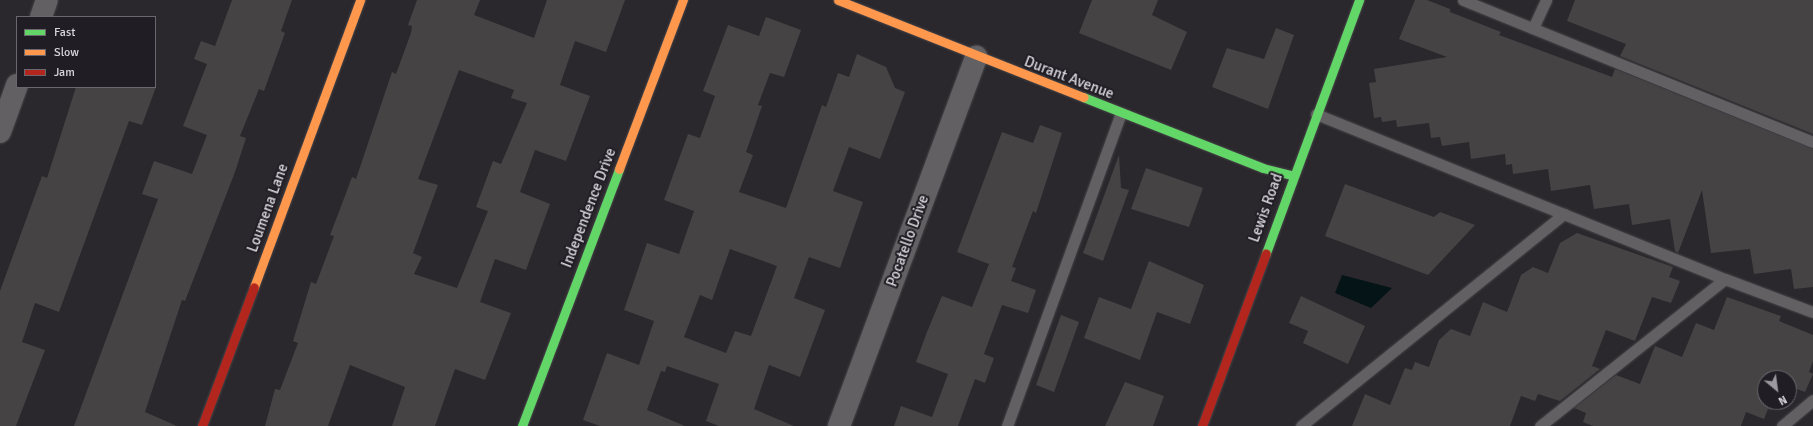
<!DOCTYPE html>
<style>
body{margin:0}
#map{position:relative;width:1813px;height:426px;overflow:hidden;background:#2a282c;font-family:Signika,sans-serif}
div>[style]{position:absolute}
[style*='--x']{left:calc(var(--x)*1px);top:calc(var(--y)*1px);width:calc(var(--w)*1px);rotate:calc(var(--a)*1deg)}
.water>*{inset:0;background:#041417}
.building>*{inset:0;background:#464344}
.roads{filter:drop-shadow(0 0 1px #464449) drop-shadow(0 0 1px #464449)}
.lane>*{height:11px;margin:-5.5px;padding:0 5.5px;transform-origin:5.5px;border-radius:5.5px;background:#626063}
.street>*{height:22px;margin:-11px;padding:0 11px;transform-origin:11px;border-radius:11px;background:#626063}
.fast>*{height:9px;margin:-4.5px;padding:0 4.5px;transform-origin:4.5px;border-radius:4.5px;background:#63d668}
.slow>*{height:9px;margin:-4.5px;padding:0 4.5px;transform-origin:4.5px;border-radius:4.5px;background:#ff974d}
.jam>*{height:9px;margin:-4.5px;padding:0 4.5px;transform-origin:4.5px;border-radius:4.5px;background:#b3261e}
span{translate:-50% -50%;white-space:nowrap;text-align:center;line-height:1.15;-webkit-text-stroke:4px #211d24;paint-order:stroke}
.street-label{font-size:15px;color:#d9d7dc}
.legend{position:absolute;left:16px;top:16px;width:140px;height:72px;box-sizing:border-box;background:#211d24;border:1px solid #6b676e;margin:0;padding:5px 7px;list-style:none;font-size:12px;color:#d9d7dc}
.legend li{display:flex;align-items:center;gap:8px;height:20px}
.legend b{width:20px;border:1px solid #6b676e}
.north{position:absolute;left:1757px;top:370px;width:40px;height:40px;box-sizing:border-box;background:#211d24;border:1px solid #6b676e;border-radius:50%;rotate:151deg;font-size:11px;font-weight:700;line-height:16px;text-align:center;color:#d9d7dc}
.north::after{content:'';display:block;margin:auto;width:14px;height:18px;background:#9c9a9e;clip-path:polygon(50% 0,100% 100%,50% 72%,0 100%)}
</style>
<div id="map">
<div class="water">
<div style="clip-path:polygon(1342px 275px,1392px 288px,1371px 308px,1335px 293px)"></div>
</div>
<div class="building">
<div style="clip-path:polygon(232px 0,292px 0,281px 31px,285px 33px,264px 91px,259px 89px,240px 136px,246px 138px,235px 172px,185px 301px,182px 300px,145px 412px,177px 426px,74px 426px,158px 199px,142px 194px,154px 161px,192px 174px,207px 135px,183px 126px,207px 64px,194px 59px,201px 41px,215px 46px)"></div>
<div style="clip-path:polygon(evenodd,417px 0,480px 0,474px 15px,534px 38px,547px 0,625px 0,606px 52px,575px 41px,560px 85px,590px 96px,566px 161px,535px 150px,520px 192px,550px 204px,526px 270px,495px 259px,480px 302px,511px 313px,485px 380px,455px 369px,435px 426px,392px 426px,405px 387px,350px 365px,328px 426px,265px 426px,275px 389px,280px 390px,298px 343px,293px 341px,311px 282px,316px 284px,334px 236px,330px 235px,340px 209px,352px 177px,356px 179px,392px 72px,396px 74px,411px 33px,412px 26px,408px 25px,417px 0,459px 70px,514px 90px,511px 98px,527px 103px,501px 164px,493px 161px,476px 207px,488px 211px,457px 288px,414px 274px,422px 257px,413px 253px,438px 185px,418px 179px,459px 70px)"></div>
<div style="clip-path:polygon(1092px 0,1158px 0,1152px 15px,1187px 32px,1171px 70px,1079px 33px)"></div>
<div style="clip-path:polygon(1415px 0,1427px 0,1450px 9px,1450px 12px,1501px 32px,1499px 35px,1612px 77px,1615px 69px,1813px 149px,1813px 287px,1794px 289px,1791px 269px,1754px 274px,1750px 249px,1711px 253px,1702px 190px,1678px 253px,1675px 251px,1670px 219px,1632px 225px,1629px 204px,1594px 209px,1590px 185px,1551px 191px,1548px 169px,1513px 174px,1512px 164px,1506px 165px,1505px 154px,1471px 159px,1469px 142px,1442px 146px,1440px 137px,1431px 138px,1429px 123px,1397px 127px,1396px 120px,1382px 122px,1381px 117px,1374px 118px,1369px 83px,1376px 82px,1374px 69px,1447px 57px,1399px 39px)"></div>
<div style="clip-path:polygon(1575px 0,1813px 0,1813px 134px,1620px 56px,1626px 44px,1567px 21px)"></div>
<div style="clip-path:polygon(evenodd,766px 17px,801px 30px,784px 77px,770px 73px,758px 105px,762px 106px,746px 152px,753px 155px,739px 192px,786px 208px,822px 105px,826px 107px,838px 73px,849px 77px,857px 54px,886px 67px,895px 88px,905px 92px,880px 159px,849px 147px,833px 191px,863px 202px,840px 268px,809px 257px,794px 298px,825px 310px,800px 377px,769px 365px,754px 409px,794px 426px,719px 426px,706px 421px,719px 384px,667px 366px,665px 372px,661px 371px,647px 410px,685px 426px,600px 426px,583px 420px,607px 353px,639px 365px,654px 321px,624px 310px,647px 243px,679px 254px,694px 211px,664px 200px,688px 134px,700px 138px,715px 96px,703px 91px,728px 25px,759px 36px,766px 17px,730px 249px,777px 266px,751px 336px,735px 331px,726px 353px,684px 337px,700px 295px,712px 300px,730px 249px)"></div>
<div style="clip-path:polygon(1276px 28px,1294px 35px,1268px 109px,1212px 87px,1227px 48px,1264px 59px)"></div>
<div style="clip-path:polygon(76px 87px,156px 87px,142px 125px,129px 121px,59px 312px,35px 303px,22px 342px,45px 350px,16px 426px,0 426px,0 291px,42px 176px,47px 178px)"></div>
<div style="clip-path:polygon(1040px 125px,1062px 133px,1036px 213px,1033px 211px,1012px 267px,1016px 268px,1011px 281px,1036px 290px,1028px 313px,1002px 305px,984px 354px,994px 358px,985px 383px,975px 379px,958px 426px,894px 426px,901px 406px,932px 417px,948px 374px,916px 362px,927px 332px,942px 296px,972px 307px,989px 264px,957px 252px,1002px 132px,1033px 143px)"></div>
<div style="clip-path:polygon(1119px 155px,1121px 188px,1129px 190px,1103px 261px,1083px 253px)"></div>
<div style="clip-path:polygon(1146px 168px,1203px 188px,1189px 227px,1131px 209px)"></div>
<div style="clip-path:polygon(1345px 184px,1434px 217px,1440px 212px,1475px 225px,1428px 275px,1325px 236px)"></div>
<div style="clip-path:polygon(1577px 233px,1673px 267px,1669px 277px,1680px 281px,1671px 303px,1652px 297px,1635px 341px,1606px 330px,1592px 366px,1600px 369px,1560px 401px,1538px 394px,1535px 401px,1521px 396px,1510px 426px,1352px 426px,1365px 394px,1390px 405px,1405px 368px,1412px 370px,1415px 362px,1429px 367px,1439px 340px,1451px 329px,1470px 336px,1483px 302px,1507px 312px,1521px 275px,1533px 267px,1548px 273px,1560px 243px)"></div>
<div style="clip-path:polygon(1149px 261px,1204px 285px,1190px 324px,1157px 312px,1140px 360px,1084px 338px,1099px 297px,1131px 309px)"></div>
<div style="clip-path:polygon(1301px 296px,1365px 326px,1348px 364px,1303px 343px,1308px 331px,1289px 323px)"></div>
<div style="clip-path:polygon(1727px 297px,1781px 316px,1779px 321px,1813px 335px,1813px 361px,1809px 372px,1813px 374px,1805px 392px,1789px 386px,1789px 378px,1765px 378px,1765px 402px,1775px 402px,1772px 410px,1768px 409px,1764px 419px,1746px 412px,1741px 426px,1593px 426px,1583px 422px,1586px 413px,1574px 408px,1616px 375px,1640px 384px,1655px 346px,1682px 357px,1696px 323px,1714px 330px)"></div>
<div style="clip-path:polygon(1061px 315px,1079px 322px,1054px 392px,1036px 385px)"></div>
<div style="clip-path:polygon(1125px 382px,1164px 396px,1153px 426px,1105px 426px)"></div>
</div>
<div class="roads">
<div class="lane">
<div style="--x:1463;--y:0;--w:378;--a:22.1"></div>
<div style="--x:1533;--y:28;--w:31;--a:-65"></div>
<div style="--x:1316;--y:114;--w:441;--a:22"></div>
<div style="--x:1007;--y:426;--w:333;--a:-70"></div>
<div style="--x:1301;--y:426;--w:338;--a:-38.9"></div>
<div style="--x:1540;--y:426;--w:236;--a:-38.5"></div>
<div style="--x:1725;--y:279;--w:94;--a:20.6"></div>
<div style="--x:1782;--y:426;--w:40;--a:-40"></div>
</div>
<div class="street">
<div style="--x:41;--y:17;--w:18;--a:-71"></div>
<div style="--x:0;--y:132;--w:50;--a:-70.1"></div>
<div style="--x:839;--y:426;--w:394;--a:-69.6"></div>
</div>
<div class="fast">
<div style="--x:1083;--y:97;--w:193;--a:21.5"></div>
<div style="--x:1263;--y:168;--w:30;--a:14"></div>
<div style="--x:1266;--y:253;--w:270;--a:-69.8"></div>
<div style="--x:522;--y:426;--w:275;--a:-69.3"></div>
</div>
<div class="slow">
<div style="--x:838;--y:0;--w:264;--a:21.6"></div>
<div style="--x:619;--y:169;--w:181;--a:-69.3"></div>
<div style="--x:254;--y:287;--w:306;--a:-69.7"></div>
</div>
<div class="jam">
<div style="--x:202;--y:426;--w:148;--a:-69.5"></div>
<div style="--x:1202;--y:426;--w:184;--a:-69.7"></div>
</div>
</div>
<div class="street-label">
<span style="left:1069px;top:78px;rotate:21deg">Durant Avenue</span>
<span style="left:268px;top:208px;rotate:-70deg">Loumena Lane</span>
<span style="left:589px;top:208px;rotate:-69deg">Independence Drive</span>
<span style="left:1266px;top:208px;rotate:-70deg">Lewis Road</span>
<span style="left:908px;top:241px;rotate:-70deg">Pocatello Drive</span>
</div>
<ul class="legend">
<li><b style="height:5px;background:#63d668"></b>Fast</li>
<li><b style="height:5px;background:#ff974d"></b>Slow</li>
<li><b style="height:5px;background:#b3261e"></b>Jam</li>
</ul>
<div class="north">N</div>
</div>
